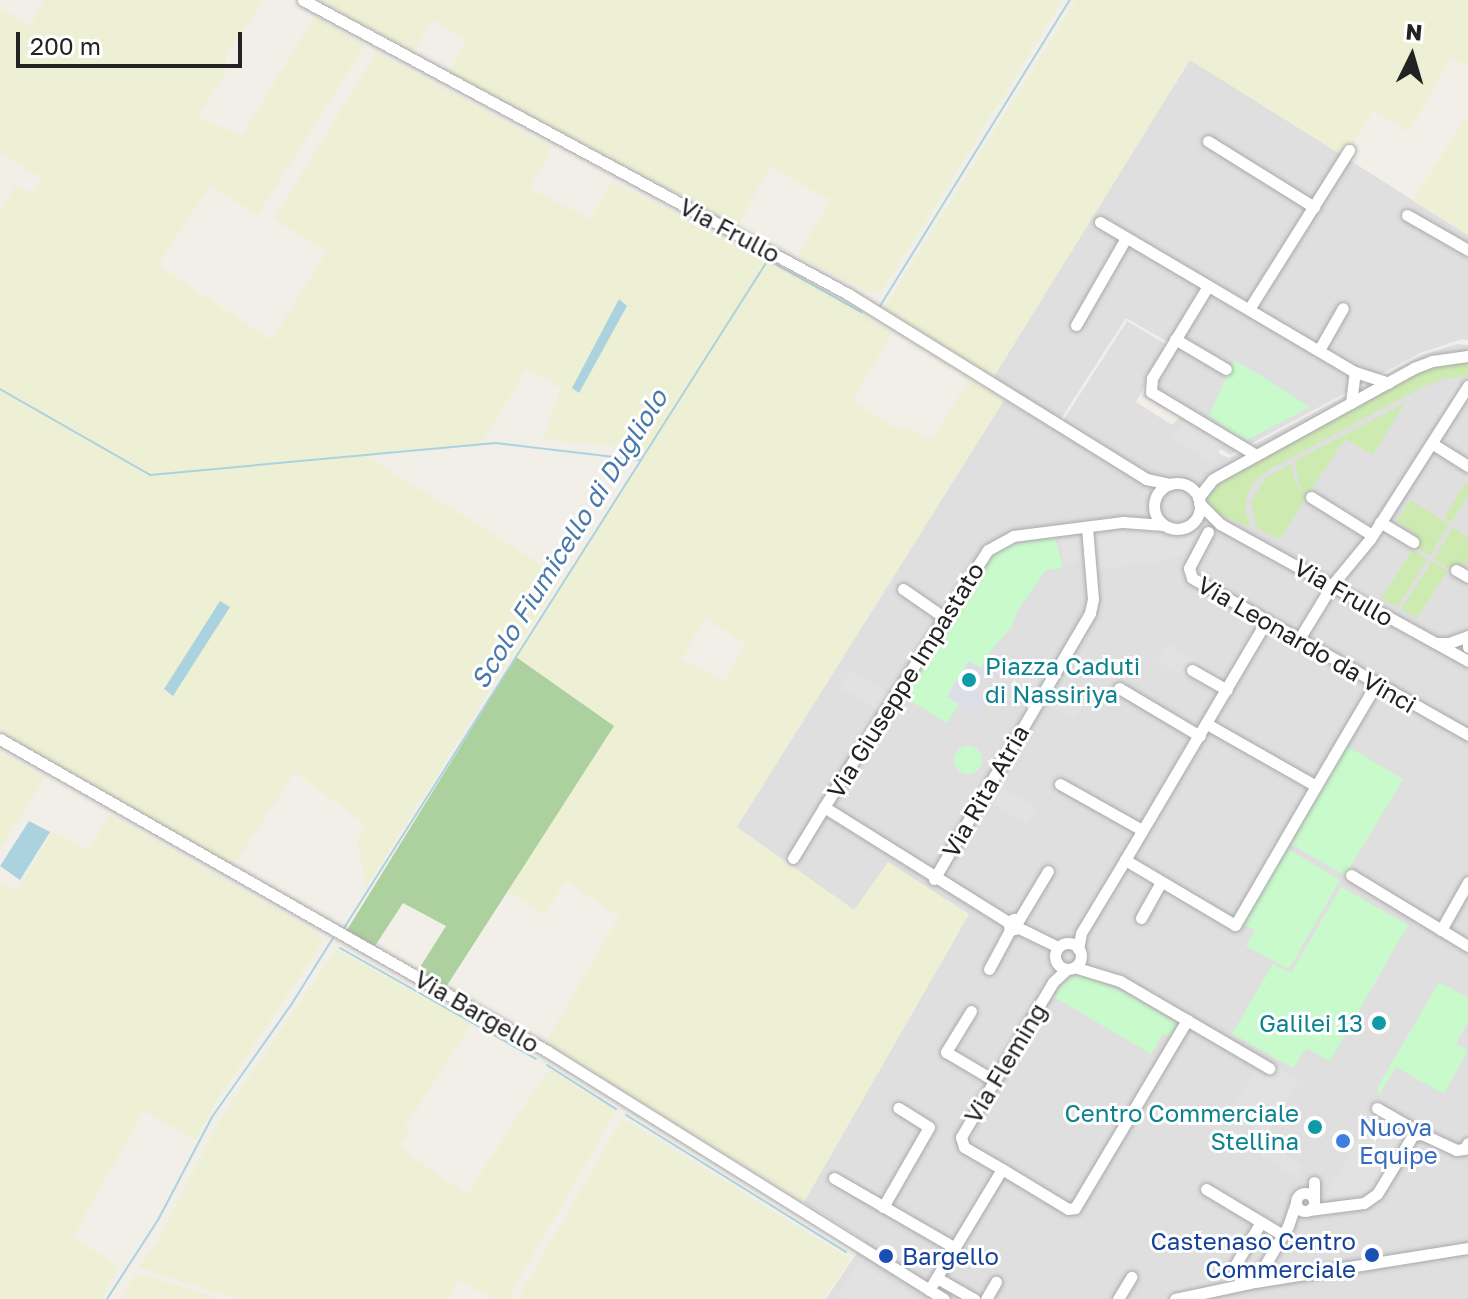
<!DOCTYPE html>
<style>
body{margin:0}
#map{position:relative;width:1468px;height:1299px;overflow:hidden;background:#f2efe9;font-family:"Golos Text",sans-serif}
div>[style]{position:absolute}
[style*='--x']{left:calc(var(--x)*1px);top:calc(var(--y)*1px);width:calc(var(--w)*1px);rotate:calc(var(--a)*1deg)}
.residential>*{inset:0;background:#e0dfdf}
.farmland>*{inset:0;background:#eef0d5}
.grass>*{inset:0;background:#cdebb0}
.forest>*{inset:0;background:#add19e}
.park>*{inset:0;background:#c8facc}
.round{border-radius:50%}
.parking>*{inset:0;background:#e2e2e2}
.plaza>*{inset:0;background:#dddde8}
.water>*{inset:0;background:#aad3df}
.stream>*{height:2px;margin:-1px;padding:0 1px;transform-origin:1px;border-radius:1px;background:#aad3df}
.roads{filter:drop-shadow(0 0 2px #a9a9a9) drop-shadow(0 0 2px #a9a9a9)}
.minor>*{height:11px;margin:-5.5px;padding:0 5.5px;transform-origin:5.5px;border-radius:5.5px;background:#fff}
.minor>.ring{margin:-5.5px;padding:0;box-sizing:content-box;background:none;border:11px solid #fff;border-radius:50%}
.dots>*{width:22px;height:22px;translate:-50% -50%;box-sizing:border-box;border:4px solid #fff;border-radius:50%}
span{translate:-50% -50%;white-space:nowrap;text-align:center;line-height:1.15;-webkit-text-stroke:6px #fff;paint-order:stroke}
.street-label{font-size:24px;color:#222}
.culture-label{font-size:24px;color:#0d838f}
.left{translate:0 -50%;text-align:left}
.right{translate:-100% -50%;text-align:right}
.shop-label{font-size:24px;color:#366cbe}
.transit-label{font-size:24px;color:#164399}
.water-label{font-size:26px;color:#4a7aab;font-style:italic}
.north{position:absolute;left:1372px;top:16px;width:80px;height:80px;-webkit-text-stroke:6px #fff;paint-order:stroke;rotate:5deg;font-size:22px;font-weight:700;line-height:32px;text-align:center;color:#222}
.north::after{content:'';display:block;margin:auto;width:28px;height:36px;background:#222;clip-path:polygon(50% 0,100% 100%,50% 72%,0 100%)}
.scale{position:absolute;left:16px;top:32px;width:226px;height:36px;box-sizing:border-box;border:4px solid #222;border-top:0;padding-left:10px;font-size:24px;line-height:28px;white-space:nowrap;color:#222;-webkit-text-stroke:6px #fff;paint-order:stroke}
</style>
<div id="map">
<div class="residential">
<div style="clip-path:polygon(1190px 59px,1468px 235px,1468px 340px,1462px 339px,1420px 353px,1230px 455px,1216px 446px,1213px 431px,1203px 446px,1229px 458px,1422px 355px,1457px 344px,1468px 345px,1468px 1299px,826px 1299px,865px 1241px,804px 1202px,969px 914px,854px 910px,736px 827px,1004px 400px,1057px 430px,1127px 321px,1167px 345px,1136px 402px,1172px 425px,1180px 417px,1142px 396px,1171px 344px,1126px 318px,1060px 420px,993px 378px)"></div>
</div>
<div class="farmland">
<div style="clip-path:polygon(evenodd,44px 0,264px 0,226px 55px,225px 74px,198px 116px,241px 136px,315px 16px,365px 45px,258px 215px,210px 186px,158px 265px,271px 340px,326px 252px,274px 219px,376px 52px,552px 147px,530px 189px,590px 219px,612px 182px,768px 260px,892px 333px,852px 401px,902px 431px,906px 427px,932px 440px,969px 379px,1004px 400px,737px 827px,854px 910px,888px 862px,969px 914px,804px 1202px,545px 1043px,619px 917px,565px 881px,545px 914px,507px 892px,614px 726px,516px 657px,647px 450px,543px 439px,561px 388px,526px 369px,481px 445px,365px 455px,562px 577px,366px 887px,357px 841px,365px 824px,295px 772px,233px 866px,0 733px,0 212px,15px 186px,32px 192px,41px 178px,0 154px,0 8px,31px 25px,44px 0,705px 618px,745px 644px,725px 681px,682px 659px,705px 618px)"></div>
<div style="clip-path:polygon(320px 0,1063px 0,884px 288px,869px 293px,798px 256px,830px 200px,770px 167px,738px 225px,448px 73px,466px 40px,433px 20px,413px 52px)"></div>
<div style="clip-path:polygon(1076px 0,1468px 0,1468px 67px,1451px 58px,1408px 132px,1373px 110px,1345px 157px,1190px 60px,993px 378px,884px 308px)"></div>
<div style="clip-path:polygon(1468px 114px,1468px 235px,1413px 201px)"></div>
<div style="clip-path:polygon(0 752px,45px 778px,0 849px)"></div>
<div style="clip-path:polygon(109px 814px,316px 932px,323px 942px,215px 1104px,195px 1140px,144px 1111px,73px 1237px,119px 1267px,101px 1299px,0 1299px,0 881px,17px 891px,52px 831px,89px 851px)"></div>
<div style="clip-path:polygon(336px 949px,472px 1024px,405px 1127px,411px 1132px,399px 1147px,467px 1194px,549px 1069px,616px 1111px,508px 1299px,495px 1299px,458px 1280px,447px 1299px,237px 1299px,138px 1267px,157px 1242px,223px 1114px)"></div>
<div style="clip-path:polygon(623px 1118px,850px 1259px,824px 1299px,517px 1299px)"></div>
<div style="clip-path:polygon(135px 1275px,157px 1279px,219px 1299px,122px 1299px)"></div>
</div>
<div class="grass">
<div style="clip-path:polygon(1468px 361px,1468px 376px,1442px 379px,1423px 387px,1268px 470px,1253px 483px,1247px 496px,1245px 509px,1250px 527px,1211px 511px,1208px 496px,1225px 478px,1414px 375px,1445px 363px)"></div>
<div style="clip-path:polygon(1405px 403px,1373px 455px,1345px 439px,1306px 497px,1299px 485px,1295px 461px)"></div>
<div style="clip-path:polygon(1291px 464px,1293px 477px,1305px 499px,1282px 537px,1275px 538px,1257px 528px,1251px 503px,1265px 478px)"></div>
<div style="clip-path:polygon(1467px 480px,1468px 495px,1452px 522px,1444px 518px)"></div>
<div style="clip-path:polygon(1410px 500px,1449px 524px,1430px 556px,1415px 547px,1416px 534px,1397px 521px)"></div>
<div style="clip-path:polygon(1453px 527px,1468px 537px,1468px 561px,1461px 568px,1453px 563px,1449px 569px,1434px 559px)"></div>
<div style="clip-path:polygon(1412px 550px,1427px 559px,1398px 607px,1381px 599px)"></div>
<div style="clip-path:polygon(1432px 561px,1448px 571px,1417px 618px,1401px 609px)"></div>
</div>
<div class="forest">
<div style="clip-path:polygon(516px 657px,614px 726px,446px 987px,417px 972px,446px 926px,403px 903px,375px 946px,347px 930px)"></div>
</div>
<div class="park">
<div style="clip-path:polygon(1234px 360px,1263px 377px,1310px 407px,1247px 440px,1231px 432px,1209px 415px)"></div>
<div style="clip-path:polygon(1055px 538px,1063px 568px,1046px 570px,1018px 610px,1012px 626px,989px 653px,947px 723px,905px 697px,994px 554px,1008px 545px)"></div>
<div style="clip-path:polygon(1347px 746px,1403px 779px,1345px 876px,1291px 844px)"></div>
<div class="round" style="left:954px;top:746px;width:28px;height:28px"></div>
<div style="clip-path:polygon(1286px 848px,1340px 880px,1289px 969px,1246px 946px,1255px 930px,1243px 924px)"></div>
<div style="clip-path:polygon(1341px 887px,1408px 925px,1330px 1061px,1306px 1048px,1293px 1068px,1232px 1034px,1273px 964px,1291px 973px)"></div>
<div style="clip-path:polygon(1081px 974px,1125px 993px,1177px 1024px,1169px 1037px,1163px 1034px,1151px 1054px,1054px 997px,1065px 981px)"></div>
<div style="clip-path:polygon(1439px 982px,1468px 998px,1468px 1021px,1456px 1044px,1468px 1050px,1444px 1094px,1396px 1067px,1378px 1096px,1379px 1085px)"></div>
</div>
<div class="parking">
<div style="clip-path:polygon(1456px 382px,1462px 386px,1442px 416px,1436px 412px)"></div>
<div style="clip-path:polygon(1184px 420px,1223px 444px,1213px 463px,1172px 438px)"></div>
<div style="clip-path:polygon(1143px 526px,1158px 529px,1162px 537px,1191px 535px,1194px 538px,1187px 553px,1158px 561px,1089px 571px,1087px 560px,1063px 563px,1060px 536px)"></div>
<div style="clip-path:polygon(1168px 644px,1222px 676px,1213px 692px,1157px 661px)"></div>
<div style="clip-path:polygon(1005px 658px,1039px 679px,1030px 694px,996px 674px)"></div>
<div style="clip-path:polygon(851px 670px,889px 693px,878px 710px,840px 687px)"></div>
<div style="clip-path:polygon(1054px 689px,1084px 704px,1075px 720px,1046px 704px)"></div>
<div style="clip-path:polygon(997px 785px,1037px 808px,1027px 824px,988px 801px)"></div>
<div style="clip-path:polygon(1270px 1063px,1299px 1080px,1263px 1142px,1304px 1165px,1297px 1177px,1243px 1144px,1255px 1124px,1232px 1110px,1258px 1066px)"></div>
<div style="clip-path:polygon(1371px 1119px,1404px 1139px,1377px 1185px,1355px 1201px,1326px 1194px)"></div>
<div style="clip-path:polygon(835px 1166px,885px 1194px,878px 1206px,854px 1192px,850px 1198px,825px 1184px)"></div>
<div style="clip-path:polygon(859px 1262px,914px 1297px,913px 1299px,848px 1299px,839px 1294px)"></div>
<div style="clip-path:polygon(1224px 1274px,1226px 1283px,1168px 1298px,1166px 1290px)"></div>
</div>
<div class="plaza">
<div style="clip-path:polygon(968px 661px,987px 671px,975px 688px,987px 697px,977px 714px,947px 697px)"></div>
</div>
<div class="water">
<div style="clip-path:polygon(619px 299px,627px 306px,579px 393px,572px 388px)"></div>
<div style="clip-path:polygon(220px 601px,230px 607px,173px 696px,164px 689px)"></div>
<div style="clip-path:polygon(29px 821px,50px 832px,20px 880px,0 866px)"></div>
</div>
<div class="stream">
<div style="--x:880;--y:306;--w:360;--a:-58.2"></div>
<div style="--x:0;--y:389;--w:173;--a:29.8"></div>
<div style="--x:150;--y:475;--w:347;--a:-5.3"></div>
<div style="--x:496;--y:443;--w:145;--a:6.7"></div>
<div style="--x:344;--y:928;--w:791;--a:-57.6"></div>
<div style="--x:768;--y:260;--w:107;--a:29.2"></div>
<div style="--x:340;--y:948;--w:225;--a:29.5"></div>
<div style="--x:547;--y:1065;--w:82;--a:32.5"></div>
<div style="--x:626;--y:1115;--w:259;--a:31.9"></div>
<div style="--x:107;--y:1299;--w:94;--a:-57.2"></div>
<div style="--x:158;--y:1220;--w:116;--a:-62.3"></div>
<div style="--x:212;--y:1117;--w:137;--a:-54.8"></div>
<div style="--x:291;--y:1005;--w:79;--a:-57.9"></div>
</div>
<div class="roads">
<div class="minor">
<div style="--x:303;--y:0;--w:619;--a:28.34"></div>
<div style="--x:848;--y:294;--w:351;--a:31.8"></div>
<div style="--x:1146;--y:479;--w:25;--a:12"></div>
<div style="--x:1208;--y:141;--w:125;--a:31.9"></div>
<div style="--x:1407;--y:215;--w:70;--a:29.8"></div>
<div style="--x:1100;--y:222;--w:296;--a:30.5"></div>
<div style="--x:1355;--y:372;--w:35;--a:18"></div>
<div style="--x:1208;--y:286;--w:108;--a:121.3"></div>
<div style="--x:1152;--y:378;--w:14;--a:94"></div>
<div style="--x:1151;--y:392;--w:122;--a:31"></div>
<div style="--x:1249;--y:309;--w:188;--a:-57.8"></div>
<div style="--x:1076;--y:325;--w:100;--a:-60.1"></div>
<div style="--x:1175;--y:339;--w:59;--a:30.5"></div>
<div style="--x:1319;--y:350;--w:48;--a:-60.3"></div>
<div style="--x:1351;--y:403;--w:31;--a:-83"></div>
<div style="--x:1433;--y:444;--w:41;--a:32.2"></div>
<div class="ring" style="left:1154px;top:483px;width:35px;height:35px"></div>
<div style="--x:1311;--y:497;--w:72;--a:31.9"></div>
<div style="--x:1198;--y:498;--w:24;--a:-52"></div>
<div style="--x:1213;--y:479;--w:230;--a:-28.9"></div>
<div style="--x:1414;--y:368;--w:19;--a:-21"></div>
<div style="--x:1432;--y:361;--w:36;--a:-8"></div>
<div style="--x:1199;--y:503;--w:30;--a:45"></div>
<div style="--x:1220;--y:524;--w:283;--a:28.9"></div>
<div style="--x:1380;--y:522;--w:39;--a:31"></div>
<div style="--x:1208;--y:532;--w:41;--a:117.8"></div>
<div style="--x:1189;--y:568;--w:10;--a:73"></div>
<div style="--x:1192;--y:578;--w:318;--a:29.6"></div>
<div style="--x:1456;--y:570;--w:14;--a:30"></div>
<div style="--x:903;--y:589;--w:51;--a:34.6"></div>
<div style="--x:1299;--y:639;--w:63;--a:-58.6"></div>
<div style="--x:1332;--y:585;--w:60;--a:-50.4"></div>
<div style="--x:1370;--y:539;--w:182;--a:-57.4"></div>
<div style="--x:1437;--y:643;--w:12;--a:0"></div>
<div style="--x:1449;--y:643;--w:20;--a:-20"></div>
<div style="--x:1468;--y:636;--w:11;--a:90"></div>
<div style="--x:1192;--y:670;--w:40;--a:29.7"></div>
<div style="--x:1119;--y:688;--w:94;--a:30.7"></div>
<div style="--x:1207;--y:724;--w:125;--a:29.6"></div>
<div style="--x:1316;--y:786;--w:161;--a:120.2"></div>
<div style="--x:1235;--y:925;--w:128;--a:-149.4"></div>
<div style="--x:1125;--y:860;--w:279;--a:-59.4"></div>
<div style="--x:0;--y:739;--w:630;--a:29.7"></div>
<div style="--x:547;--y:1051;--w:468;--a:32"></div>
<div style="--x:1060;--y:784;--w:94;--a:29.3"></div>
<div style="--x:1316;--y:786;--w:118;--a:-59.5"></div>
<div style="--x:824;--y:807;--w:305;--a:-57.5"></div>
<div style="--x:988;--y:550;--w:29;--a:-29"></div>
<div style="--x:1013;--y:536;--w:111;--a:-7.3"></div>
<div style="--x:1123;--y:522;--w:41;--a:4.2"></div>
<div style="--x:793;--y:858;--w:60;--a:-58.7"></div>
<div style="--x:824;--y:807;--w:217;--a:32"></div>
<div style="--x:1351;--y:875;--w:137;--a:31.3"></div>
<div style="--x:934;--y:879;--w:308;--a:-59.6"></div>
<div style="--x:1090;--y:613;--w:14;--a:-78"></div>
<div style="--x:1093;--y:599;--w:71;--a:-94.8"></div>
<div style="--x:1141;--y:918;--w:41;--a:-60.9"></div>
<div style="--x:1018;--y:921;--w:58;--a:-59"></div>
<div style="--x:1019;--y:928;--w:9;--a:167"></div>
<div style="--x:1010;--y:930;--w:8;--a:-104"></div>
<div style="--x:1008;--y:922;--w:7;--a:-27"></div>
<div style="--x:1014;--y:919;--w:10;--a:61"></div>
<div style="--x:1019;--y:928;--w:43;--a:26"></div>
<div style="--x:1441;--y:930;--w:55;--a:-60.6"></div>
<div class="ring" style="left:1055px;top:943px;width:15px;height:15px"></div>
<div style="--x:1078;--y:949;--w:16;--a:-79"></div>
<div style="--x:1081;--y:933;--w:85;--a:-58.9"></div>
<div style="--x:1074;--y:967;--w:48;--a:16.9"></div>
<div style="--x:1120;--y:981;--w:173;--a:30.3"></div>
<div style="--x:989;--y:969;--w:44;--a:-61.7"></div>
<div style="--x:971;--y:1011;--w:48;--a:121.4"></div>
<div style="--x:946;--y:1052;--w:57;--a:30.6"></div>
<div style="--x:1377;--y:1108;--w:52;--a:30"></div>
<div style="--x:1002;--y:1169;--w:44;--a:-149.9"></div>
<div style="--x:964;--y:1147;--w:10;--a:-107"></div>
<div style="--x:961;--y:1137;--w:180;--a:-59.3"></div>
<div style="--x:1053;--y:982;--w:19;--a:-43"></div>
<div style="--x:834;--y:1178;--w:140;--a:30"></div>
<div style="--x:1206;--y:1189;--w:90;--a:30.9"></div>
<div class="ring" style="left:1296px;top:1193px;width:7px;height:7px"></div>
<div style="--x:1314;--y:1198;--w:16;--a:-90"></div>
<div style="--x:883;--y:1207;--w:92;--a:-60.1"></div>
<div style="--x:929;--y:1127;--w:36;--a:-148"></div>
<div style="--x:1309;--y:1210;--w:55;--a:-7.3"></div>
<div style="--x:1364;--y:1203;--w:16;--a:-35"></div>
<div style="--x:1377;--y:1194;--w:69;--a:-58.6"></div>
<div style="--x:1413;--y:1135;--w:9;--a:-6"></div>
<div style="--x:1422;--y:1134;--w:38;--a:25"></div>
<div style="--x:1456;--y:1150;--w:8;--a:-7"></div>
<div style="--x:1464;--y:1149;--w:7;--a:-56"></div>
<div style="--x:1234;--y:1267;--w:52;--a:-59"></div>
<div style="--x:937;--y:1278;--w:43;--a:29.6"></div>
<div style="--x:1255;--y:1282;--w:65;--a:-59.5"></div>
<div style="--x:1288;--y:1226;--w:24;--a:-71"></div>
<div style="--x:929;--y:1290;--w:141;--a:-58.9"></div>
<div style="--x:1002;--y:1169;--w:77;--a:31.2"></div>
<div style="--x:1068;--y:1209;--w:7;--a:-8"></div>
<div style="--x:1075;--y:1208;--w:219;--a:-59.2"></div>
<div style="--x:986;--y:1299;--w:20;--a:-60"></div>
<div style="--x:1118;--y:1299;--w:26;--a:-59"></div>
<div style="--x:1175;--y:1299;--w:82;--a:-12"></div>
<div style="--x:1255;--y:1282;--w:216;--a:-9.1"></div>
</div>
</div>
<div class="dots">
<div style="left:969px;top:680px;background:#0f9aa8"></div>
<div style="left:1379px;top:1023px;background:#0f9aa8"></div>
<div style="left:1315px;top:1127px;background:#0f9aa8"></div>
<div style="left:1343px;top:1141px;background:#3f7fe0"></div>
<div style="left:1372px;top:1255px;background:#1a4fb4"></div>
<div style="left:886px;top:1256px;background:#1a4fb4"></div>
</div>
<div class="street-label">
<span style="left:730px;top:230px;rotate:28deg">Via Frullo</span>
<span style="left:1344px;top:592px;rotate:30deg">Via Frullo</span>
<span style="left:1307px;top:644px;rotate:30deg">Via Leonardo da Vinci</span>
<span style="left:905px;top:680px;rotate:-58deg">Via Giuseppe Impastato</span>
<span style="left:985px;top:791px;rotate:-60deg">Via Rita Atria</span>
<span style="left:477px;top:1011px;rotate:30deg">Via Bargello</span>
<span style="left:1005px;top:1063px;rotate:-59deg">Via Fleming</span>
</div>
<div class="culture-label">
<span class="left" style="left:985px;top:680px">Piazza Caduti<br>di Nassiriya</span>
<span class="right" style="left:1363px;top:1023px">Galilei 13</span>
<span class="right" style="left:1299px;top:1127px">Centro Commerciale<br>Stellina</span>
</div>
<div class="shop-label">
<span class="left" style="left:1359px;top:1141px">Nuova<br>Equipe</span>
</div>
<div class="transit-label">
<span class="right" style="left:1356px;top:1255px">Castenaso Centro<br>Commerciale</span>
<span class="left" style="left:902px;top:1256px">Bargello</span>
</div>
<div class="water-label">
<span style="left:569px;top:539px;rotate:-58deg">Scolo Fiumicello di Dugliolo</span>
</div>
<div class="north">N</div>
<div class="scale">200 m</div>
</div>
